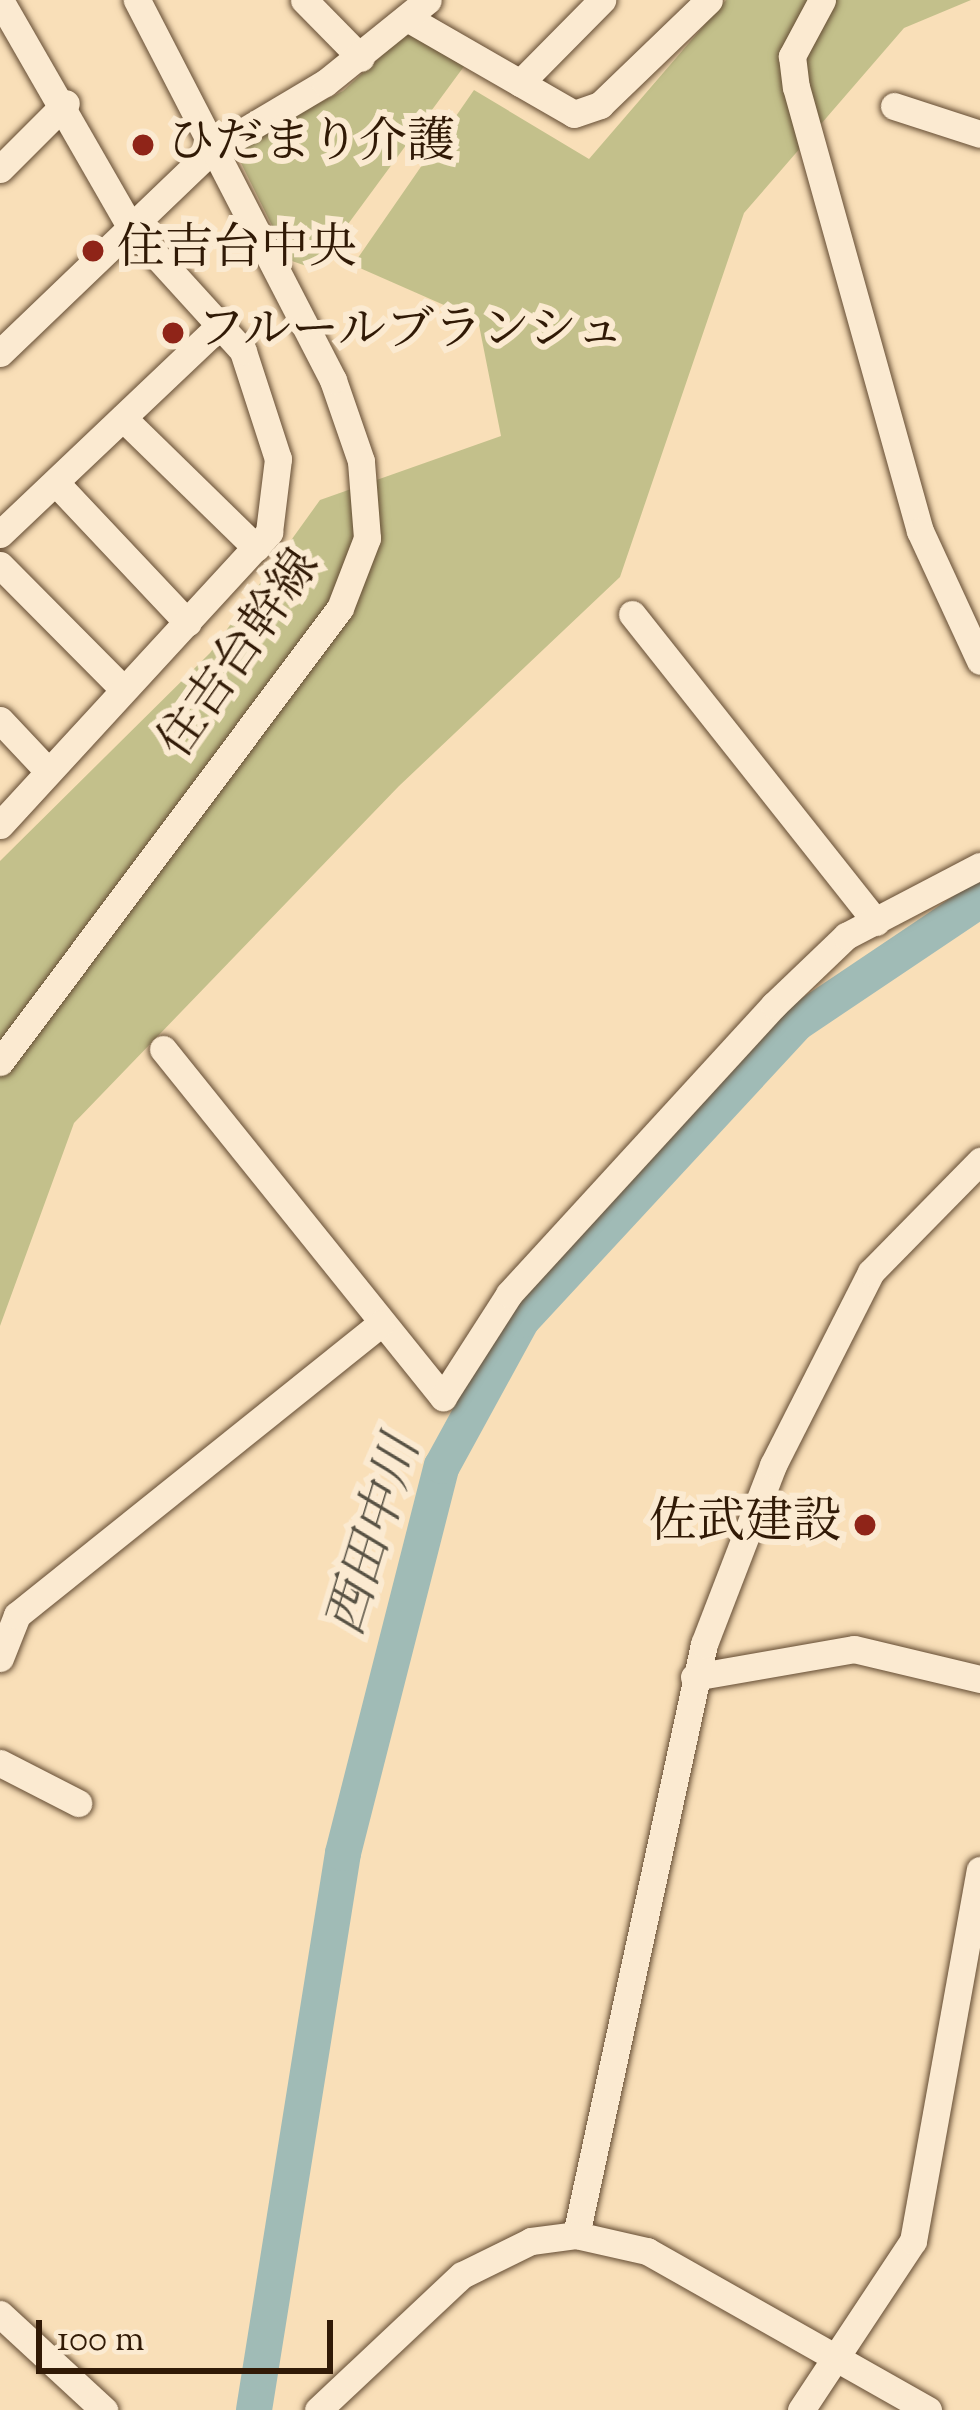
<!DOCTYPE html>
<meta charset="utf-8">
<style>
body{margin:0}
#map{position:relative;width:980px;height:2410px;overflow:hidden;background:#f9dfb8;font-family:"Sorts Mill Goudy","Noto Serif JP",serif}
div>[style]{position:absolute}
[style*='--x']{left:calc(var(--x)*1px);top:calc(var(--y)*1px);width:calc(var(--w)*1px);rotate:calc(var(--a)*1deg)}
.green>*{inset:0;background:#c3c08b}
.river>*{height:36px;margin:-18px;padding:0 18px;transform-origin:18px;border-radius:18px;background:#a0bbb6}
.roads{filter:drop-shadow(0 0 3px #634b32) drop-shadow(0 0 3px #634b32)}
.minor>*{height:27px;margin:-13.5px;padding:0 13.5px;transform-origin:13.5px;border-radius:13.5px;background:#fbead1}
.dots>*{width:33px;height:33px;translate:-50% -50%;box-sizing:border-box;border:6px solid #fbead1;border-radius:50%}
span{translate:-50% -50%;white-space:nowrap;text-align:center;line-height:1.15;-webkit-text-stroke:12px #fbead1;paint-order:stroke}
.poi-label{font-size:48px;color:#311a06}
.left{translate:0 -50%;text-align:left}
.right{translate:-100% -50%;text-align:right}
.street-label{font-size:48px;color:#311a06}
.water-label{font-size:51px;color:#585244;font-style:italic}
.scale{position:absolute;left:36px;top:2320px;width:297px;height:54px;box-sizing:border-box;border:6px solid #311a06;border-top:0;padding-left:15px;font-size:36px;line-height:42px;white-space:nowrap;color:#311a06;-webkit-text-stroke:9px #fbead1;paint-order:stroke}
</style>
<div id="map">
<div class="green">
<div style="clip-path:polygon(726px 0,971px 0,904px 28px,744px 213px,620px 577px,399px 786px,74px 1123px,0 1326px,0 861px,210px 653px,320px 500px,501px 436px,478px 320px,353px 265px,474px 90px,589px 159px)"></div>
<div style="clip-path:polygon(410px 30px,465px 65px,315px 269px,289px 260px,238px 157px,244px 141px,343px 91px)"></div>
</div>
<div class="river">
<div style="--x:254;--y:2410;--w:564;--a:-80.92"></div>
<div style="--x:343;--y:1853;--w:399;--a:-75.7"></div>
<div style="--x:442;--y:1466;--w:166;--a:-61.3"></div>
<div style="--x:522;--y:1320;--w:405;--a:-47.2"></div>
<div style="--x:797;--y:1023;--w:220;--a:-33.9"></div>
</div>
<div class="roads">
<div class="minor">
<div style="--x:304;--y:0;--w:81;--a:45.5"></div>
<div style="--x:822;--y:0;--w:64;--a:118.2"></div>
<div style="--x:792;--y:56;--w:31;--a:83"></div>
<div style="--x:796;--y:87;--w:461;--a:74.4"></div>
<div style="--x:920;--y:531;--w:143;--a:65.2"></div>
<div style="--x:409;--y:19;--w:190;--a:29.9"></div>
<div style="--x:574;--y:114;--w:28;--a:-19"></div>
<div style="--x:600;--y:105;--w:151;--a:-43.9"></div>
<div style="--x:520;--y:83;--w:117;--a:-45.3"></div>
<div style="--x:894;--y:106;--w:90;--a:18"></div>
<div style="--x:0;--y:169;--w:93;--a:-45"></div>
<div style="--x:0;--y:353;--w:294;--a:-43.8"></div>
<div style="--x:212;--y:150;--w:131;--a:-30.7"></div>
<div style="--x:325;--y:83;--w:132;--a:-38.9"></div>
<div style="--x:123;--y:418;--w:186;--a:44.3"></div>
<div style="--x:56;--y:483;--w:192;--a:46.7"></div>
<div style="--x:0;--y:534;--w:302;--a:-43.5"></div>
<div style="--x:0;--y:565;--w:173;--a:45.2"></div>
<div style="--x:632;--y:614;--w:393;--a:51.6"></div>
<div style="--x:0;--y:720;--w:67;--a:46.8"></div>
<div style="--x:0;--y:825;--w:398;--a:-47.4"></div>
<div style="--x:269;--y:532;--w:74;--a:-83"></div>
<div style="--x:278;--y:459;--w:114;--a:-108"></div>
<div style="--x:243;--y:351;--w:166;--a:-132.3"></div>
<div style="--x:131;--y:228;--w:263;--a:-119.9"></div>
<div style="--x:163;--y:1049;--w:447;--a:51.2"></div>
<div style="--x:443;--y:1397;--w:122;--a:-57.3"></div>
<div style="--x:509;--y:1294;--w:392;--a:-47.5"></div>
<div style="--x:774;--y:1005;--w:100;--a:-43.8"></div>
<div style="--x:846;--y:936;--w:151;--a:-27.6"></div>
<div style="--x:0;--y:1062;--w:567;--a:-53.17"></div>
<div style="--x:340;--y:608;--w:75;--a:-68.9"></div>
<div style="--x:367;--y:538;--w:77;--a:-94.5"></div>
<div style="--x:361;--y:461;--w:86;--a:-109.1"></div>
<div style="--x:333;--y:380;--w:428;--a:-117.3"></div>
<div style="--x:0;--y:1658;--w:46;--a:-68.4"></div>
<div style="--x:17;--y:1615;--w:465;--a:-38.7"></div>
<div style="--x:694;--y:1677;--w:162;--a:-9.9"></div>
<div style="--x:854;--y:1649;--w:130;--a:13.4"></div>
<div style="--x:0;--y:1763;--w:88;--a:27.1"></div>
<div style="--x:576;--y:2235;--w:605;--a:-77.78"></div>
<div style="--x:704;--y:1644;--w:192;--a:-68.9"></div>
<div style="--x:773;--y:1465;--w:216;--a:-63.1"></div>
<div style="--x:871;--y:1272;--w:156;--a:-45.5"></div>
<div style="--x:0;--y:2314;--w:142;--a:42.7"></div>
<div style="--x:318;--y:2410;--w:197;--a:-43.2"></div>
<div style="--x:462;--y:2275;--w:77;--a:-26.2"></div>
<div style="--x:531;--y:2241;--w:45;--a:-7.6"></div>
<div style="--x:576;--y:2235;--w:73;--a:12.7"></div>
<div style="--x:647;--y:2251;--w:323;--a:29.5"></div>
<div style="--x:801;--y:2410;--w:203;--a:-56.5"></div>
<div style="--x:913;--y:2241;--w:377;--a:-79.8"></div>
</div>
</div>
<div class="dots">
<div style="left:143px;top:145px;background:#8f2418"></div>
<div style="left:93px;top:251px;background:#8f2418"></div>
<div style="left:173px;top:333px;background:#8f2418"></div>
<div style="left:865px;top:1525px;background:#8f2418"></div>
</div>
<div class="poi-label">
<span class="left" style="left:167px;top:145px">ひだまり介護</span>
<span class="left" style="left:117px;top:251px">住吉台中央</span>
<span class="left" style="left:197px;top:333px">フルールブランシュ</span>
<span class="right" style="left:841px;top:1525px">佐武建設</span>
</div>
<div class="street-label">
<span style="left:241px;top:655px;rotate:-55deg">住吉台幹線</span>
</div>
<div class="water-label">
<span style="left:377px;top:1537px;rotate:-73deg">西田中川</span>
</div>
<div class="scale">100 m</div>
</div>
